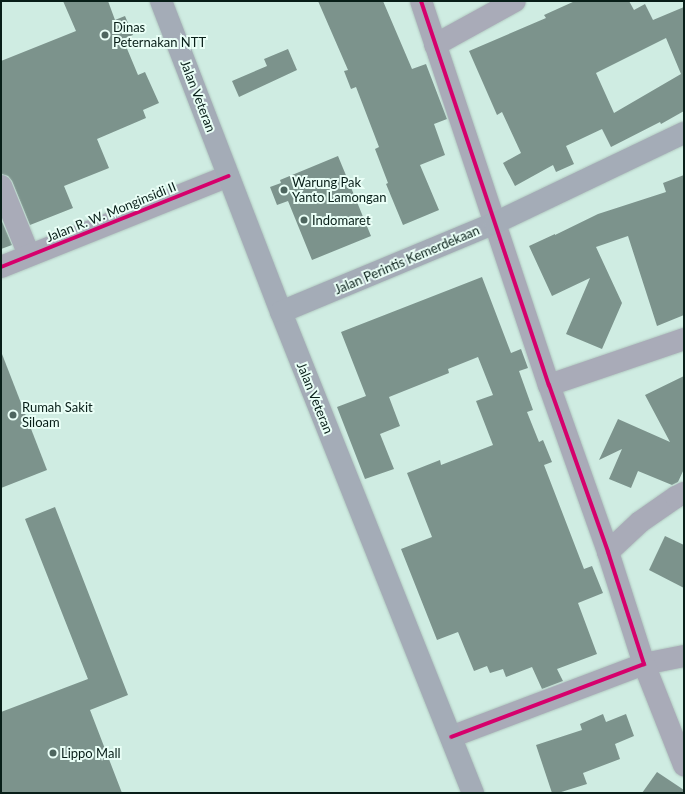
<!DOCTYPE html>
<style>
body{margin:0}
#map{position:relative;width:685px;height:794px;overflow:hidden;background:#cfece2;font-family:Lato,sans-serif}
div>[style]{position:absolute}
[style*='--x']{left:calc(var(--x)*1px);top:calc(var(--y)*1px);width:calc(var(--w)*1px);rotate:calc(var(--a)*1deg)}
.building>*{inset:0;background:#7c938c}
.roads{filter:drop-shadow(0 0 1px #b2c9c1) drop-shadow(0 0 1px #b2c9c1)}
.minor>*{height:22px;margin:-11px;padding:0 11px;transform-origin:11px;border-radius:11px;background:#a9abb8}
.major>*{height:22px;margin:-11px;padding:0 11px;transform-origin:11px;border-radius:11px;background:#a4acb7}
.cycleway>*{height:4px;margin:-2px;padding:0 2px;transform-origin:2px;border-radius:2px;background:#d6006c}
.dots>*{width:11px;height:11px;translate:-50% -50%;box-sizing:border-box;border:2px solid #e9fef6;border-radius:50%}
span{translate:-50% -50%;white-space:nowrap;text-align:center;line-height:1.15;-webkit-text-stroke:4px #e9fef6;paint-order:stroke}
.poi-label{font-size:13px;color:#081e18}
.left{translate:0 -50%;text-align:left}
.street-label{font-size:13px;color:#081e18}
.frame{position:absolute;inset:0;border:2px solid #081e18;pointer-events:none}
</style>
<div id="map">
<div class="building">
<div style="clip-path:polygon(63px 1px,108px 1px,115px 20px,125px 16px,133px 35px,123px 39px,138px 75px,145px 72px,159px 103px,143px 110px,146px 118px,97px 139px,109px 168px,64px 186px,73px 208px,30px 225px,12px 181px,8px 176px,1px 174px,1px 61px,76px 31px)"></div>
<div style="clip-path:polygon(318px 1px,383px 1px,412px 69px,426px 64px,447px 119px,434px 124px,445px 155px,420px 165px,439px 210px,403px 225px,386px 184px,388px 183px,375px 149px,379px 147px,356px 87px,351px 89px,344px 71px,348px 70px)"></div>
<div style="clip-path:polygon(evenodd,575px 1px,629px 1px,634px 10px,645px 4px,653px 20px,684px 7px,684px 111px,661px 124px,660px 122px,611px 147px,602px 129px,566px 146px,574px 164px,556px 172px,553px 165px,515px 186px,503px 163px,521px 153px,502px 112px,497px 115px,469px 51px,546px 18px,544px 15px,575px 1px,666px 38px,681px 74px,614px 113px,596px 73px,666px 38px)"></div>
<div style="clip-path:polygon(288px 49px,297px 70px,239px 97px,232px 81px,267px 66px,264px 59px)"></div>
<div style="clip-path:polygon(338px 156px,371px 236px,312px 260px,288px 201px,277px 205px,270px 187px,281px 183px,280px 180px)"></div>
<div style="clip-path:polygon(684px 175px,684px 315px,657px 326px,628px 236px,596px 247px,622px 303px,602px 349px,566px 334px,590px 278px,552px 296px,529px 246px,555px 234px,555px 235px,598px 214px,666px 192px,663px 183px)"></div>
<div style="clip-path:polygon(1px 219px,12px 245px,1px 249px)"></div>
<div style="clip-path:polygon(482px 277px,511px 353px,521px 349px,528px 368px,519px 371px,533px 410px,527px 412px,539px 442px,543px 440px,552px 462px,544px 465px,584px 569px,592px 566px,603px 593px,578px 603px,597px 654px,557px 669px,563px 681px,542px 689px,532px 667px,506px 677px,503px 669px,490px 673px,487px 666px,474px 671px,458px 632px,437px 640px,401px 549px,432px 537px,407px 473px,440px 460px,441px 465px,493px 445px,476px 401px,493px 395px,478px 357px,448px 369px,449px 373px,389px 397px,400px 426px,380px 434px,394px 469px,365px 479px,337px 407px,366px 396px,341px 332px)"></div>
<div style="clip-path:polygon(2px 354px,47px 470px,1px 488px,1px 355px)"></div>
<div style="clip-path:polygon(684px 376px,684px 469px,678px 482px,672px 485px,638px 471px,631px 488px,609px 479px,622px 449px,599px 460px,618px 419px,670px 442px,645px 395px)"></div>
<div style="clip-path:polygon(55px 507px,128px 695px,90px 710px,122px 793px,1px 793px,1px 712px,88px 679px,25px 519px)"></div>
<div style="clip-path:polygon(665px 536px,684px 545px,684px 588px,649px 570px)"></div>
<div style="clip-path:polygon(603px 714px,606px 722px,626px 714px,634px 736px,615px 744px,620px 759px,583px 773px,587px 784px,558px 793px,552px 793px,536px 745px,582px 730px,580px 724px)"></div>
<div style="clip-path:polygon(657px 772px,684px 790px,684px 793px,642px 793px)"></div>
</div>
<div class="roads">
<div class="minor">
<div style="--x:421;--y:1;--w:405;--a:71.6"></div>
<div style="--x:549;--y:385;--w:177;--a:70.5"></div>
<div style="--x:608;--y:552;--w:118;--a:72.2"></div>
<div style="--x:644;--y:664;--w:206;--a:159.3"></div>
<div style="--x:435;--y:45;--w:91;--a:-28.8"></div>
<div style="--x:1;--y:186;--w:74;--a:67.9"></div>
<div style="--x:1;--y:267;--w:245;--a:-21.8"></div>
<div style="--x:549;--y:385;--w:143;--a:-18.8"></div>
<div style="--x:608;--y:552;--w:44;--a:-43.2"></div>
<div style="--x:640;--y:522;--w:44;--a:-34.8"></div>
<div style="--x:676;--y:497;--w:9;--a:-27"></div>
<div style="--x:684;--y:656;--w:41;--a:168.7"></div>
<div style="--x:644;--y:664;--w:109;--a:68.4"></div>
</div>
<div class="major">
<div style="--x:161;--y:1;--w:333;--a:68.9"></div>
<div style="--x:281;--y:312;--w:518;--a:68.24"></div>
<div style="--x:281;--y:312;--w:232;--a:-22.6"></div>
<div style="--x:495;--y:223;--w:209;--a:-25.5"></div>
</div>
</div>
<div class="cycleway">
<div style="--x:421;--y:1;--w:405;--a:71.6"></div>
<div style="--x:549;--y:385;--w:177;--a:70.5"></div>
<div style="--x:608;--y:552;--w:118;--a:72.2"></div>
<div style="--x:644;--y:664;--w:206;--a:159.3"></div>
<div style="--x:1;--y:267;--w:245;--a:-21.8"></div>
</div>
<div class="dots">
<div style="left:105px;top:35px;background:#4e665f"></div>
<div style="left:284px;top:190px;background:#4e665f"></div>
<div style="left:304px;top:220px;background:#4e665f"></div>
<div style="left:13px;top:415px;background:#4e665f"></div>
<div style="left:53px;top:753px;background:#4e665f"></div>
</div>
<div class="poi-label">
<span class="left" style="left:113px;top:35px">Dinas<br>Peternakan NTT</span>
<span class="left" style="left:292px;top:190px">Warung Pak<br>Yanto Lamongan</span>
<span class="left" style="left:312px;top:220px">Indomaret</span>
<span class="left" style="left:22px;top:415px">Rumah Sakit<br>Siloam</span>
<span class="left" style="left:61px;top:753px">Lippo Mall</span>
</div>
<div class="street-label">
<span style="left:198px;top:96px;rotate:69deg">Jalan Veteran</span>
<span style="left:111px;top:212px;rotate:-22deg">Jalan R. W. Monginsidi II</span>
<span style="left:407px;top:260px;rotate:-23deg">Jalan Perintis Kemerdekaan</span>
<span style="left:315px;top:398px;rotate:68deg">Jalan Veteran</span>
</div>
<div class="frame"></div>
</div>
